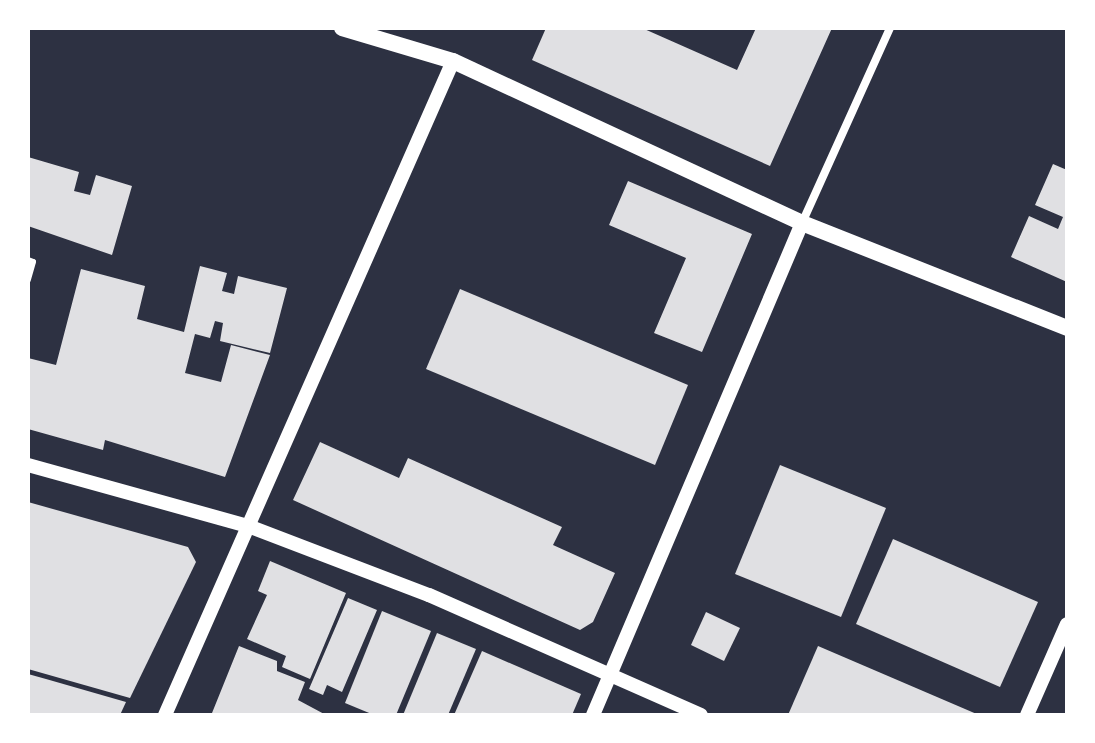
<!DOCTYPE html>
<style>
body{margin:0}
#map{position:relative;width:1095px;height:743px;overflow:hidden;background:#2d3142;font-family:"Sofia Sans Condensed",sans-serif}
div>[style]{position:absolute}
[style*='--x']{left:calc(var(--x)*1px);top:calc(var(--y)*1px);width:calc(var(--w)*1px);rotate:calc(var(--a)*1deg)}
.building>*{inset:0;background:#e0e0e3}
.service>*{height:6px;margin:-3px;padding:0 3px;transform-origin:3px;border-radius:3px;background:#fff}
.minor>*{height:8px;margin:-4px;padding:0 4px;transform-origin:4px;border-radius:4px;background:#fff}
.tertiary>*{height:14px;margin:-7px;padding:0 7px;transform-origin:7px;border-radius:7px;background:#fff}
.secondary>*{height:16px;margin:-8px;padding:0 8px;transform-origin:8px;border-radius:8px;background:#fff}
span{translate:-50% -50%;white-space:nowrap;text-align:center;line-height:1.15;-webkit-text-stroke:8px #fff;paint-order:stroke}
.frame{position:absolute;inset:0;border:30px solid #fff;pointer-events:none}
</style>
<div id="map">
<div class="building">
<div style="clip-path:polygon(546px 28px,642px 28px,737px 70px,756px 28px,832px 28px,770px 166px,532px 60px)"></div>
<div style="clip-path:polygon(28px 157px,79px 172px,74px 191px,90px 195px,96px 175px,132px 186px,112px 255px,28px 226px)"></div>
<div style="clip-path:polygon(1053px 164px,1067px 170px,1067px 282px,1011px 257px,1029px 216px,1058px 229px,1063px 217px,1035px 205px)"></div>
<div style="clip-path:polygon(628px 181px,752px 234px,702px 352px,654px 333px,686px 258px,609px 225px)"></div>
<div style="clip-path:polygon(200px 266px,227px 273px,222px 291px,234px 294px,238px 276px,287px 288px,270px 353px,220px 341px,223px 323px,215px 321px,210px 338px,195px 334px,185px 373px,221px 382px,231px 345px,270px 355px,225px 477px,105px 440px,103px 450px,28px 429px,28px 358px,56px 365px,81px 269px,145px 286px,137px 319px,184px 332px)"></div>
<div style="clip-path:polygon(460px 289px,688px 385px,655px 465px,426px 369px)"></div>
<div style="clip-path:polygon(320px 442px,399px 478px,408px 458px,562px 527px,553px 545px,615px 573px,593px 622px,580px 630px,293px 500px)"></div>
<div style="clip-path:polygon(780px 465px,886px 508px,841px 617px,735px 574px)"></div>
<div style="clip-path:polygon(28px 502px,188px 547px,196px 562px,130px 698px,28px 669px)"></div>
<div style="clip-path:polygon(893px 539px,1038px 602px,1000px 687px,856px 624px)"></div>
<div style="clip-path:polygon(270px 561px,346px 593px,310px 679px,282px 667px,286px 656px,247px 639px,267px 595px,258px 591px)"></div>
<div style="clip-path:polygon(348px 598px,377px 610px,342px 692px,327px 685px,323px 695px,309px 689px)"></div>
<div style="clip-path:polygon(382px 611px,431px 631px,396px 715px,374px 715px,345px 703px)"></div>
<div style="clip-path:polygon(706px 612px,740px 628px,724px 661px,691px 645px)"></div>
<div style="clip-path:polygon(437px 633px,476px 649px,448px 715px,403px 715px)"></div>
<div style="clip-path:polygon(239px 646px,277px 661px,277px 671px,305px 682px,298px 700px,326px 715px,212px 713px)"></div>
<div style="clip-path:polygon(818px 646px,979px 715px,788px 715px)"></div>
<div style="clip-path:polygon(482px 651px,581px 694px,572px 715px,454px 715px)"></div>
<div style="clip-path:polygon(28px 674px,46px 679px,126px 702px,120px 715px,28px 715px)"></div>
</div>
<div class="service">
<div style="--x:28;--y:260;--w:5;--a:22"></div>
<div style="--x:33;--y:262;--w:19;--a:106"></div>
</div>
<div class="minor">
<div style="--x:802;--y:223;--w:214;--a:-65.7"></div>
</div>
<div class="tertiary">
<div style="--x:28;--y:465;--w:228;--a:15.5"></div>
<div style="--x:248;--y:526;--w:194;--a:20.9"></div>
<div style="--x:429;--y:595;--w:297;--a:23.8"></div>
<div style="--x:165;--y:715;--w:715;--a:-66.23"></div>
<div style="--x:593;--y:715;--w:535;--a:-66.98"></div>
<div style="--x:1027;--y:715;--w:99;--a:-66.3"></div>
</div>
<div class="secondary">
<div style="--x:342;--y:28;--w:116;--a:16.6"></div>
<div style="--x:453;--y:61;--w:385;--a:24.9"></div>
<div style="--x:802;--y:223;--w:285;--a:21.6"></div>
</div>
<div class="frame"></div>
</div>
